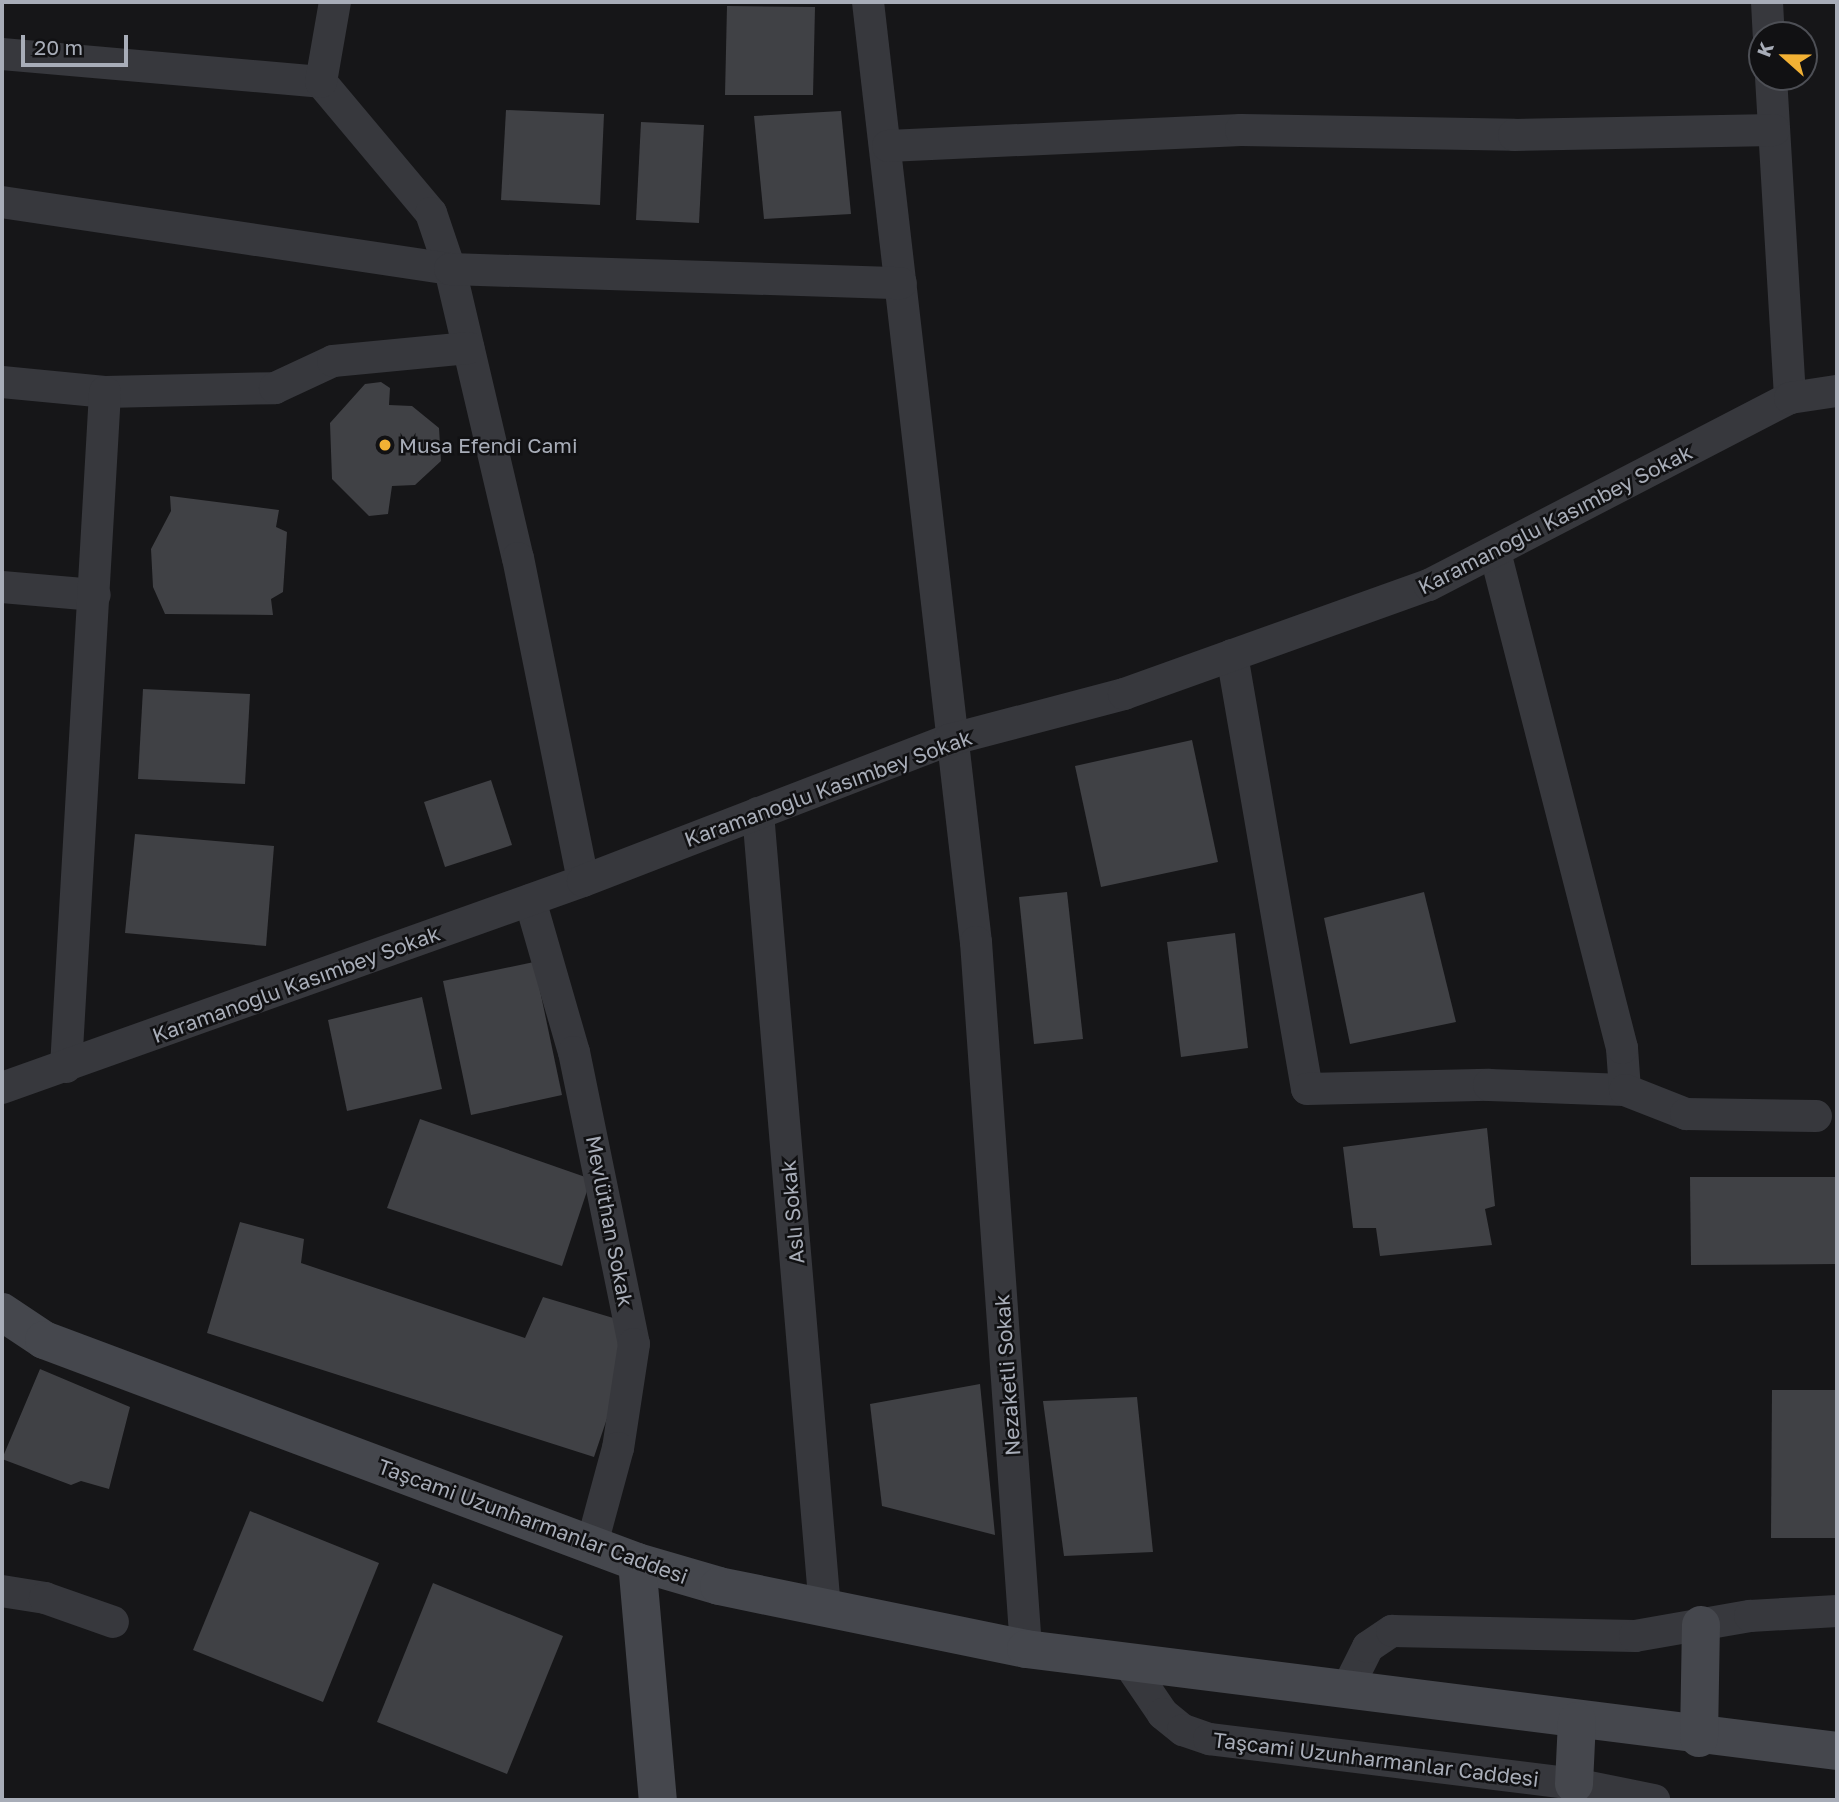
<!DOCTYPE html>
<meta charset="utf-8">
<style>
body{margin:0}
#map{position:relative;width:1839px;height:1802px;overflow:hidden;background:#161618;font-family:"Golos Text",sans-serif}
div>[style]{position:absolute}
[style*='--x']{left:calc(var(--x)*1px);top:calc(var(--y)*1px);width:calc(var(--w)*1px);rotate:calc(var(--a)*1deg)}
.building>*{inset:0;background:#404145}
.street>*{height:32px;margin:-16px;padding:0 16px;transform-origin:16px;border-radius:16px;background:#37383d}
.secondary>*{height:38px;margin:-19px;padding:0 19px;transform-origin:19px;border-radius:19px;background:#45474d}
.dots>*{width:19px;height:19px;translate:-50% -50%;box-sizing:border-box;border:4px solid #111113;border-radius:50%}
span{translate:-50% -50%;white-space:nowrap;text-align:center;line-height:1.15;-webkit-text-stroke:5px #111113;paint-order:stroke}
.poi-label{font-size:21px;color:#a8adb8}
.left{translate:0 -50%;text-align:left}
.street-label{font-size:21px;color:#a8adb8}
.frame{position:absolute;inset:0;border:4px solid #a8adb8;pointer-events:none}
.north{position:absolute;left:1748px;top:21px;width:70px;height:70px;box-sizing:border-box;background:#111113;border:2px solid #4d4f55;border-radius:50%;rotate:291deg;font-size:19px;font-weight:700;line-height:28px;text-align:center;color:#a8adb8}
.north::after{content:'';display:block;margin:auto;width:24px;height:32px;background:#f2b134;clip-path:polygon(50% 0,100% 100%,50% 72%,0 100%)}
.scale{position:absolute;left:21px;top:35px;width:107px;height:32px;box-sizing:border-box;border:4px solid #a8adb8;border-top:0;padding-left:9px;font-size:21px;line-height:24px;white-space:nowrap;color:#a8adb8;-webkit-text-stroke:5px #111113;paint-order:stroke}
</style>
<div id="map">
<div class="building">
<div style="clip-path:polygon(727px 6px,815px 7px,813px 95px,725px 95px)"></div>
<div style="clip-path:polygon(506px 110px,604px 114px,600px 205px,501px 200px)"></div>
<div style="clip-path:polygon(841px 111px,851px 214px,764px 219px,754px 116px)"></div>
<div style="clip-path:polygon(641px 122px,704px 125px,699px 223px,636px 220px)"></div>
<div style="clip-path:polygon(381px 382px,390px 388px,389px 405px,412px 406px,439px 428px,441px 461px,415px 485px,392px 486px,388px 514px,369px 516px,332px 479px,330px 423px,365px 384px)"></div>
<div style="clip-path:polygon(170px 496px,279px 510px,276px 527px,287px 532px,283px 592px,271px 599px,273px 615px,165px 614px,153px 587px,151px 549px,171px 511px)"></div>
<div style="clip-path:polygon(143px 689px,250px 694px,245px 784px,138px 779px)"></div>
<div style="clip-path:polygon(1192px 740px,1218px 862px,1101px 887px,1075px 766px)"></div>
<div style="clip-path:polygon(491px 780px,512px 845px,445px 867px,424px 802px)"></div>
<div style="clip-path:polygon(135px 834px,274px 846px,266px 946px,125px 933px)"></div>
<div style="clip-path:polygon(1067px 892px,1083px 1039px,1034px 1044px,1019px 897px)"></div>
<div style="clip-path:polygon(1424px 892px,1456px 1022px,1350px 1044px,1324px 918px)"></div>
<div style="clip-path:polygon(1235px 933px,1248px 1048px,1181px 1057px,1167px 942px)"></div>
<div style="clip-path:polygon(534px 962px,562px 1095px,471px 1115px,443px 981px)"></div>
<div style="clip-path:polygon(422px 997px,442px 1089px,347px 1111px,328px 1020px)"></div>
<div style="clip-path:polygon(420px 1119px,591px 1179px,562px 1266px,387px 1208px)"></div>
<div style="clip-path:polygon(1487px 1128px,1495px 1206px,1485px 1209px,1492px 1245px,1380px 1256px,1376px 1228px,1353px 1228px,1343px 1147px)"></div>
<div style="clip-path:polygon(1690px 1177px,1835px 1177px,1835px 1264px,1691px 1265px)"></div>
<div style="clip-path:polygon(240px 1222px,304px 1239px,301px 1263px,525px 1338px,543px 1297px,620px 1320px,617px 1389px,594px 1457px,207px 1333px)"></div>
<div style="clip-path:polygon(40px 1369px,130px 1407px,109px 1489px,81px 1481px,71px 1485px,2px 1459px)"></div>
<div style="clip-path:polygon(980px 1384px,995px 1535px,882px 1506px,870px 1404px)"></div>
<div style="clip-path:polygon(1772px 1390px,1837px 1390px,1837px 1538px,1771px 1538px)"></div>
<div style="clip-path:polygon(1137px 1397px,1153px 1552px,1064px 1556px,1043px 1401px)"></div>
<div style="clip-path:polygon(250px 1511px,379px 1563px,323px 1702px,193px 1650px)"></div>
<div style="clip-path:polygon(433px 1583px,563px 1636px,507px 1774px,377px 1722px)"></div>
</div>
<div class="street">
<div style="--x:868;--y:2;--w:946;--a:83.45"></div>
<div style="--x:976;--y:942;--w:709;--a:85.95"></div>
<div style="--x:1767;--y:2;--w:33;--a:87"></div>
<div style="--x:2;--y:54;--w:320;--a:5"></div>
<div style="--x:321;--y:82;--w:171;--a:50"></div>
<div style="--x:431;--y:213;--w:59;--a:71.3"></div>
<div style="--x:450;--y:269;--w:297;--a:76.8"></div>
<div style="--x:518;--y:558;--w:329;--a:78.6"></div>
<div style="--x:1771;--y:77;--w:322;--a:86.6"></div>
<div style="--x:321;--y:82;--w:81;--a:-80.1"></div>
<div style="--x:888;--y:146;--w:353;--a:-2.6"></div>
<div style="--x:1241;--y:130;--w:273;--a:1"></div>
<div style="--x:1514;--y:135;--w:260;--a:-1.1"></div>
<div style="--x:2;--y:202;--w:453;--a:8.5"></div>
<div style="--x:450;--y:269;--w:451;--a:1.8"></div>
<div style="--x:2;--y:382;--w:103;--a:5.5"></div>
<div style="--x:105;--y:392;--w:170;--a:-1.3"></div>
<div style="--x:275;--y:388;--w:64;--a:-25"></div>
<div style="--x:333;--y:361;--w:136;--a:-5.5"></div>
<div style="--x:2;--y:587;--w:93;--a:4.9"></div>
<div style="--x:1232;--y:655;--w:440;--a:80.2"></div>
<div style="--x:1307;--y:1089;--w:182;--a:-1.3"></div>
<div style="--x:1489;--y:1085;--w:136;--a:2.1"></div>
<div style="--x:1625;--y:1090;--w:42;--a:-94.1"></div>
<div style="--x:1622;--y:1048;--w:512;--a:-104.36"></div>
<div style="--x:758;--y:813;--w:800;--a:85.19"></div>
<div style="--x:530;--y:900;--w:158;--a:73.9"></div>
<div style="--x:574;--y:1052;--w:298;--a:78.4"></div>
<div style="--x:634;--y:1344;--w:105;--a:98.7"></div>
<div style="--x:618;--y:1448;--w:99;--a:105.2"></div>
<div style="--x:66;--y:1067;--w:676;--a:-86.69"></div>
<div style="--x:2;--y:1088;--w:617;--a:-19.61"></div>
<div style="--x:583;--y:881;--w:392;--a:-21.1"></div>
<div style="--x:949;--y:740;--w:181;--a:-14.7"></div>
<div style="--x:1124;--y:694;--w:324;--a:-19.7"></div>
<div style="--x:1429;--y:585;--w:407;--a:-27.4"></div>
<div style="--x:1790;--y:398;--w:48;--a:-8.5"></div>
<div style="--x:1625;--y:1090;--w:66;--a:21.5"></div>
<div style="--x:1686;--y:1114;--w:130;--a:0.9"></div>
<div style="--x:2;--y:1591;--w:44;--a:9.2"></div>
<div style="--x:45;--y:1598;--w:72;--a:19.4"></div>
<div style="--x:1129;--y:1664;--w:60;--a:55.8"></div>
<div style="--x:1163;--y:1714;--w:26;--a:39"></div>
<div style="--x:1183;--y:1730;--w:28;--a:19"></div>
<div style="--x:1209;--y:1739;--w:368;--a:7"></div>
<div style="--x:1574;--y:1784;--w:82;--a:11.3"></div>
<div style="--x:1346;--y:1691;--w:49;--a:-63.4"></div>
<div style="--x:1368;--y:1647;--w:29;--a:-34"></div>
<div style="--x:1392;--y:1631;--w:243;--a:1.2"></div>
<div style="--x:1635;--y:1636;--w:117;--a:-9.9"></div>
<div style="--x:1750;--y:1616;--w:87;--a:-3.3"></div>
</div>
<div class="secondary">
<div style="--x:2;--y:1312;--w:50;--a:33.7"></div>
<div style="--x:44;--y:1340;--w:633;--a:20.52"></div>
<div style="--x:637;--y:1562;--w:85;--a:16.3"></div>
<div style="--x:719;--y:1586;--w:313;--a:11.6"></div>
<div style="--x:1026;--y:1649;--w:817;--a:7.17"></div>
<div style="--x:637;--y:1562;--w:239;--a:85"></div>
<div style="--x:1699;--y:1738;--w:113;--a:-89"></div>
<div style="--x:1574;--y:1784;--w:63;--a:-87.3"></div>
</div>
<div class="dots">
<div style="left:385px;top:445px;background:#f2b134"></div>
</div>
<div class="poi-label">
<span class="left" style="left:399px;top:445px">Musa Efendi Cami</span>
</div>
<div class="street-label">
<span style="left:1555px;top:519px;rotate:-27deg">Karamanoğlu Kasımbey Sokak</span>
<span style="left:828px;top:788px;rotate:-20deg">Karamanoğlu Kasımbey Sokak</span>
<span style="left:296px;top:984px;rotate:-20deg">Karamanoğlu Kasımbey Sokak</span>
<span style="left:792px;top:1212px;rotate:-95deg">Aslı Sokak</span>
<span style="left:610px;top:1221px;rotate:79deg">Mevlüthan Sokak</span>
<span style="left:1007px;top:1375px;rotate:-94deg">Nezaketli Sokak</span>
<span style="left:533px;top:1521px;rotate:20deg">Taşcami Uzunharmanlar Caddesi</span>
<span style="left:1376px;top:1759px;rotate:7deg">Taşcami Uzunharmanlar Caddesi</span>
</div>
<div class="frame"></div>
<div class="north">K</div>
<div class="scale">20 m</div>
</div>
